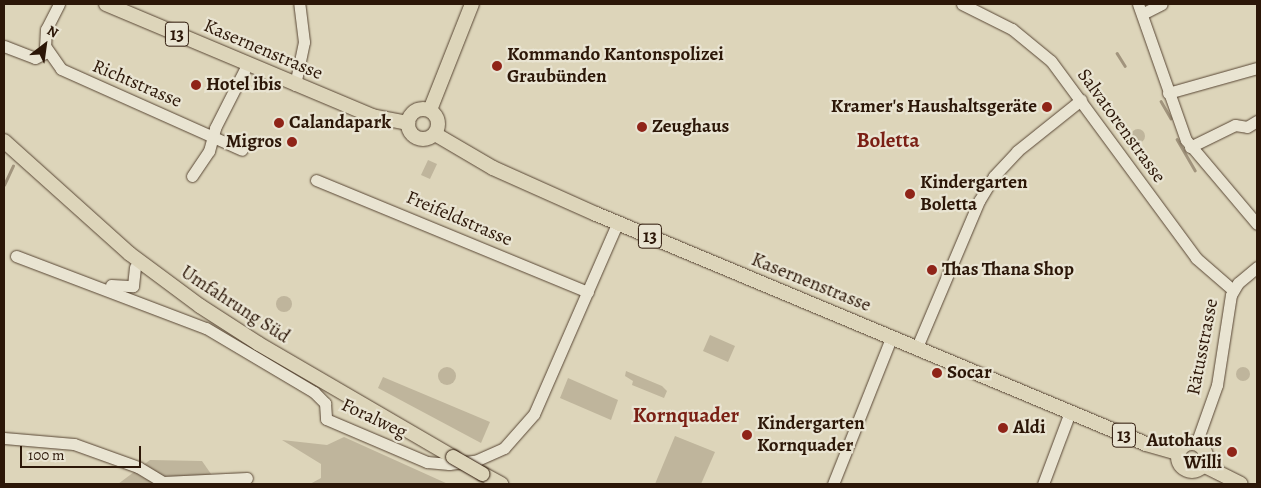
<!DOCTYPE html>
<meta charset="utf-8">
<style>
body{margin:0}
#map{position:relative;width:1261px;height:488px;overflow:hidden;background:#ddd5ba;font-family:Alegreya,serif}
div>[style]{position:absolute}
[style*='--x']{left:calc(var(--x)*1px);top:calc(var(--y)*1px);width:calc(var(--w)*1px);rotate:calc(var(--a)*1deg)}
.green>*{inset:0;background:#bfb59c}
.round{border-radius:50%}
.stream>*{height:2.5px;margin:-1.25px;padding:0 1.25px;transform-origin:1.25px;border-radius:1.25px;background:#a1947d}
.roads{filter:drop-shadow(0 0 1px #584634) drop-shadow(0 0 1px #584634)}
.minor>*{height:11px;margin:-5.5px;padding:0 5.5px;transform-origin:5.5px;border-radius:5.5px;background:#e9e4d2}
.major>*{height:14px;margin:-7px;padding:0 7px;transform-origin:7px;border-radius:7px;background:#ddd5ba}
.major>.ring{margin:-7px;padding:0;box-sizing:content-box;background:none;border:14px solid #ddd5ba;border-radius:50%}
.bridges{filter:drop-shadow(0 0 1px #2c1708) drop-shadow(0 0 1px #2c1708)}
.major-bridge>*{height:14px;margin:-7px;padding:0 7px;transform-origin:7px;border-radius:7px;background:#ddd5ba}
.dots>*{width:14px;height:14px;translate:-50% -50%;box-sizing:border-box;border:2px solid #e9e4d2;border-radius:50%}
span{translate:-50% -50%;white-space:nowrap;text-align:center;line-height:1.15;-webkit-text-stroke:4.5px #e9e4d2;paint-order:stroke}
.shield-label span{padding:1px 4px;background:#e9e4d2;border:1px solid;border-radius:4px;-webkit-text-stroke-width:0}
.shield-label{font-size:18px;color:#2c1708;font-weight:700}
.street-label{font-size:19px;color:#2c1708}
.poi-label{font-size:19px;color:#2c1708;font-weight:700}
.left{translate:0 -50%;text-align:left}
.right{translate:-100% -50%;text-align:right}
.quarter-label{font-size:21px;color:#7a1f14;font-weight:700}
.frame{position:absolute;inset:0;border:5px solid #2c1708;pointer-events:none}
.north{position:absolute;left:20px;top:20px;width:50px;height:50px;-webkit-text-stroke:4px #e9e4d2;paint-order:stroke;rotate:30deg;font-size:14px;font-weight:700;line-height:20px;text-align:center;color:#2c1708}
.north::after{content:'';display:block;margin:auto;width:18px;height:22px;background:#2c1708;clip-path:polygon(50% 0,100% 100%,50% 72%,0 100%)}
.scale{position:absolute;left:20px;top:446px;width:121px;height:22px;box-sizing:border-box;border:2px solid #2c1708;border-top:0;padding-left:6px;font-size:15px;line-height:18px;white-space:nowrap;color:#2c1708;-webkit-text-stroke:4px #e9e4d2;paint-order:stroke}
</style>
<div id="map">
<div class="green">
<div class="round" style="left:1131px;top:129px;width:14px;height:14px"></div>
<div style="clip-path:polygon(428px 160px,437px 164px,430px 179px,421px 175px)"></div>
<div class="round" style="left:276px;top:296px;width:16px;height:16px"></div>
<div style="clip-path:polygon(710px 335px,735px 346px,728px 362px,703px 351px)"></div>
<div class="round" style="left:438px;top:367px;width:18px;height:18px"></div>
<div class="round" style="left:1236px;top:367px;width:14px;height:14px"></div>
<div style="clip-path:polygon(626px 371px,662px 386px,667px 391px,664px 398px,632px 385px,633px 381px,625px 376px)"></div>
<div style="clip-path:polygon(383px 377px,490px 422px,481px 443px,378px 388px)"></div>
<div style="clip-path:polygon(568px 378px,618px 400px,611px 420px,560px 398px)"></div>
<div style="clip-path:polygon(675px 436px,715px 452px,701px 484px,655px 484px)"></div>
<div style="clip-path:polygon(344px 437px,448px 484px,310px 484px,321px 478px,321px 464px,282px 440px,327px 445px)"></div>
<div style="clip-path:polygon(150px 460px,202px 461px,218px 484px,260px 484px,118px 484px)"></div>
</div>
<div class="stream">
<div style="--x:1117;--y:53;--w:15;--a:58"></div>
<div style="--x:1161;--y:101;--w:20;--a:60"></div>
<div style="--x:1177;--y:139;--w:36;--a:60"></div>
<div style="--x:4;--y:185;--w:21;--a:-65"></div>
</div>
<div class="roads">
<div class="minor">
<div style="--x:59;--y:4;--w:28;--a:117"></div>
<div style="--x:46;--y:29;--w:17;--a:93"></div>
<div style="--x:45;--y:46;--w:28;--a:55"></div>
<div style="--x:61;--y:69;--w:198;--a:24.1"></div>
<div style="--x:962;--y:4;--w:56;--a:26.6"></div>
<div style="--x:1012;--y:29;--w:50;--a:39.4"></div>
<div style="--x:1051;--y:61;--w:245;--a:53.6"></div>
<div style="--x:1196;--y:258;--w:49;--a:40.9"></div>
<div style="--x:1138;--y:4;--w:144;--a:70.6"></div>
<div style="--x:1186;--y:140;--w:110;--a:49.8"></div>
<div style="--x:1142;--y:14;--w:22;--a:-27"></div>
<div style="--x:4;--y:46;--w:33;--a:21"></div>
<div style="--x:35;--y:58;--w:13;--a:-27"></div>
<div style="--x:295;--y:85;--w:44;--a:-78.2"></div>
<div style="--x:304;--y:42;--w:38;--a:-97"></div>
<div style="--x:1168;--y:93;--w:92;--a:-15.7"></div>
<div style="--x:1190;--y:147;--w:50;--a:-26.1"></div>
<div style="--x:1235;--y:125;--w:12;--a:9"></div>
<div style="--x:1247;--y:127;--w:12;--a:-31"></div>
<div style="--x:192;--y:176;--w:30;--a:-56"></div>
<div style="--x:209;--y:151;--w:24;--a:-75"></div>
<div style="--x:215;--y:128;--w:71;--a:-63.1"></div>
<div style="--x:316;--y:180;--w:294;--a:22.4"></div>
<div style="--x:16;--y:256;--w:203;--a:20.8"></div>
<div style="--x:206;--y:328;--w:126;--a:30.7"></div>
<div style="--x:314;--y:392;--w:16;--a:45"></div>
<div style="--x:325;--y:403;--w:16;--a:86"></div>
<div style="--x:326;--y:419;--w:110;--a:23.1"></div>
<div style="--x:427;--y:462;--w:22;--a:5"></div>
<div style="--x:449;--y:464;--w:26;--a:-7"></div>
<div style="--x:475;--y:461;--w:32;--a:-24"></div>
<div style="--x:504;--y:448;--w:45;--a:-48.6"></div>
<div style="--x:534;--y:414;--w:210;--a:-66.4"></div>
<div style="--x:111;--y:285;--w:22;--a:3"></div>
<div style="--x:133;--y:286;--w:19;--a:-84"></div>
<div style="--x:917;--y:347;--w:159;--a:-67"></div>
<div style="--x:979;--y:201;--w:29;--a:-59"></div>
<div style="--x:994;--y:176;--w:34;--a:-47"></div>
<div style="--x:1017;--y:151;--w:82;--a:-38.6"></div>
<div style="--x:4;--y:438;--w:70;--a:4.9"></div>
<div style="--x:74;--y:444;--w:68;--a:19.8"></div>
<div style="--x:138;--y:467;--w:29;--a:31"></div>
<div style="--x:163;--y:482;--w:84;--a:-2.7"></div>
<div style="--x:1196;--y:444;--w:63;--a:-70.4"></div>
<div style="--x:1217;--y:385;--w:91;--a:-81.2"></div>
<div style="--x:1231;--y:295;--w:14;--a:-60"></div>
<div style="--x:1238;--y:283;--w:25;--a:-40"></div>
<div style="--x:833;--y:484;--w:159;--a:-68.3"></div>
<div style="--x:1043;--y:484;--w:77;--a:-69.4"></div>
</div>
<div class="major">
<div style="--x:106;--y:4;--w:289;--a:22.8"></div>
<div style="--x:372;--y:116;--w:37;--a:11"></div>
<div class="ring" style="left:408px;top:109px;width:16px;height:16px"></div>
<div style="--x:430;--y:110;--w:114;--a:-68.4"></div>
<div style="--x:435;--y:134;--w:67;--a:30.4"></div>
<div style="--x:493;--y:168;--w:113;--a:24.1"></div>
<div style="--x:596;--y:214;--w:596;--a:22.69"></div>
<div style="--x:1146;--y:444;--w:33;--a:16"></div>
<div style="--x:4;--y:141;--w:169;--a:41.9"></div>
<div style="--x:130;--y:254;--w:87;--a:36.6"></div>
<div style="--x:200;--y:306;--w:70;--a:32.8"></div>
<div style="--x:259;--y:344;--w:225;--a:30.2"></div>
<div class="ring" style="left:1178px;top:443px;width:14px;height:14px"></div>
<div style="--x:1203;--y:465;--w:42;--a:26.6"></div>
<div style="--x:483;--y:474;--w:21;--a:29"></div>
</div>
</div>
<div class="bridges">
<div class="major-bridge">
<div style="--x:453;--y:457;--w:34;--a:30"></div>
</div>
</div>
<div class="dots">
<div style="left:497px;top:66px;background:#8f2418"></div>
<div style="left:196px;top:85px;background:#8f2418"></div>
<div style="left:1047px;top:107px;background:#8f2418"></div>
<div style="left:279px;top:123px;background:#8f2418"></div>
<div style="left:642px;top:127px;background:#8f2418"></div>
<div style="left:292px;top:142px;background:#8f2418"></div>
<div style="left:910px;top:194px;background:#8f2418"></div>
<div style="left:932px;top:270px;background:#8f2418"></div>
<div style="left:937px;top:373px;background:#8f2418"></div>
<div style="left:1003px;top:428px;background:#8f2418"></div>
<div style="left:747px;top:435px;background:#8f2418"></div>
<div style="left:1232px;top:452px;background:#8f2418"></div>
</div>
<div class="shield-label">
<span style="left:177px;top:34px">13</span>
<span style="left:650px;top:236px">13</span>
<span style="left:1124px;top:435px">13</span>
</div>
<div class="street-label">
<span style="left:263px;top:50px;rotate:23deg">Kasernenstrasse</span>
<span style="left:137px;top:84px;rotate:23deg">Richtstrasse</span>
<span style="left:1121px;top:126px;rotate:54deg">Salvatorenstrasse</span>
<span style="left:459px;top:219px;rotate:23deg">Freifeldstrasse</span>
<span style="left:811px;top:283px;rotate:22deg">Kasernenstrasse</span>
<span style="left:235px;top:305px;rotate:33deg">Umfahrung Süd</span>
<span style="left:1203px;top:347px;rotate:-79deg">Rätusstrasse</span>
<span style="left:374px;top:419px;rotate:25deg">Foralweg</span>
</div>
<div class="poi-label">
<span class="left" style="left:507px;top:66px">Kommando Kantonspolizei<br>Graubünden</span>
<span class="left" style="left:206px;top:85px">Hotel ibis</span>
<span class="right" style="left:1037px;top:107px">Kramer's Haushaltsgeräte</span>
<span class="left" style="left:289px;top:123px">Calandapark</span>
<span class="left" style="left:652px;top:127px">Zeughaus</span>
<span class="right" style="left:282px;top:142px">Migros</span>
<span class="left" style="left:920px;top:194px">Kindergarten<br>Boletta</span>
<span class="left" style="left:942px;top:270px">Thas Thana Shop</span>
<span class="left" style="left:947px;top:373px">Socar</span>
<span class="left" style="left:757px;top:435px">Kindergarten<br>Kornquader</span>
<span class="left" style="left:1013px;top:428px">Aldi</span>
<span class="right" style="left:1222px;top:452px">Autohaus<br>Willi</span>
</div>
<div class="quarter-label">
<span style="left:888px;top:140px">Boletta</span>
<span style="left:686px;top:415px">Kornquader</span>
</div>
<div class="frame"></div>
<div class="north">N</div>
<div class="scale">100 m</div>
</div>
